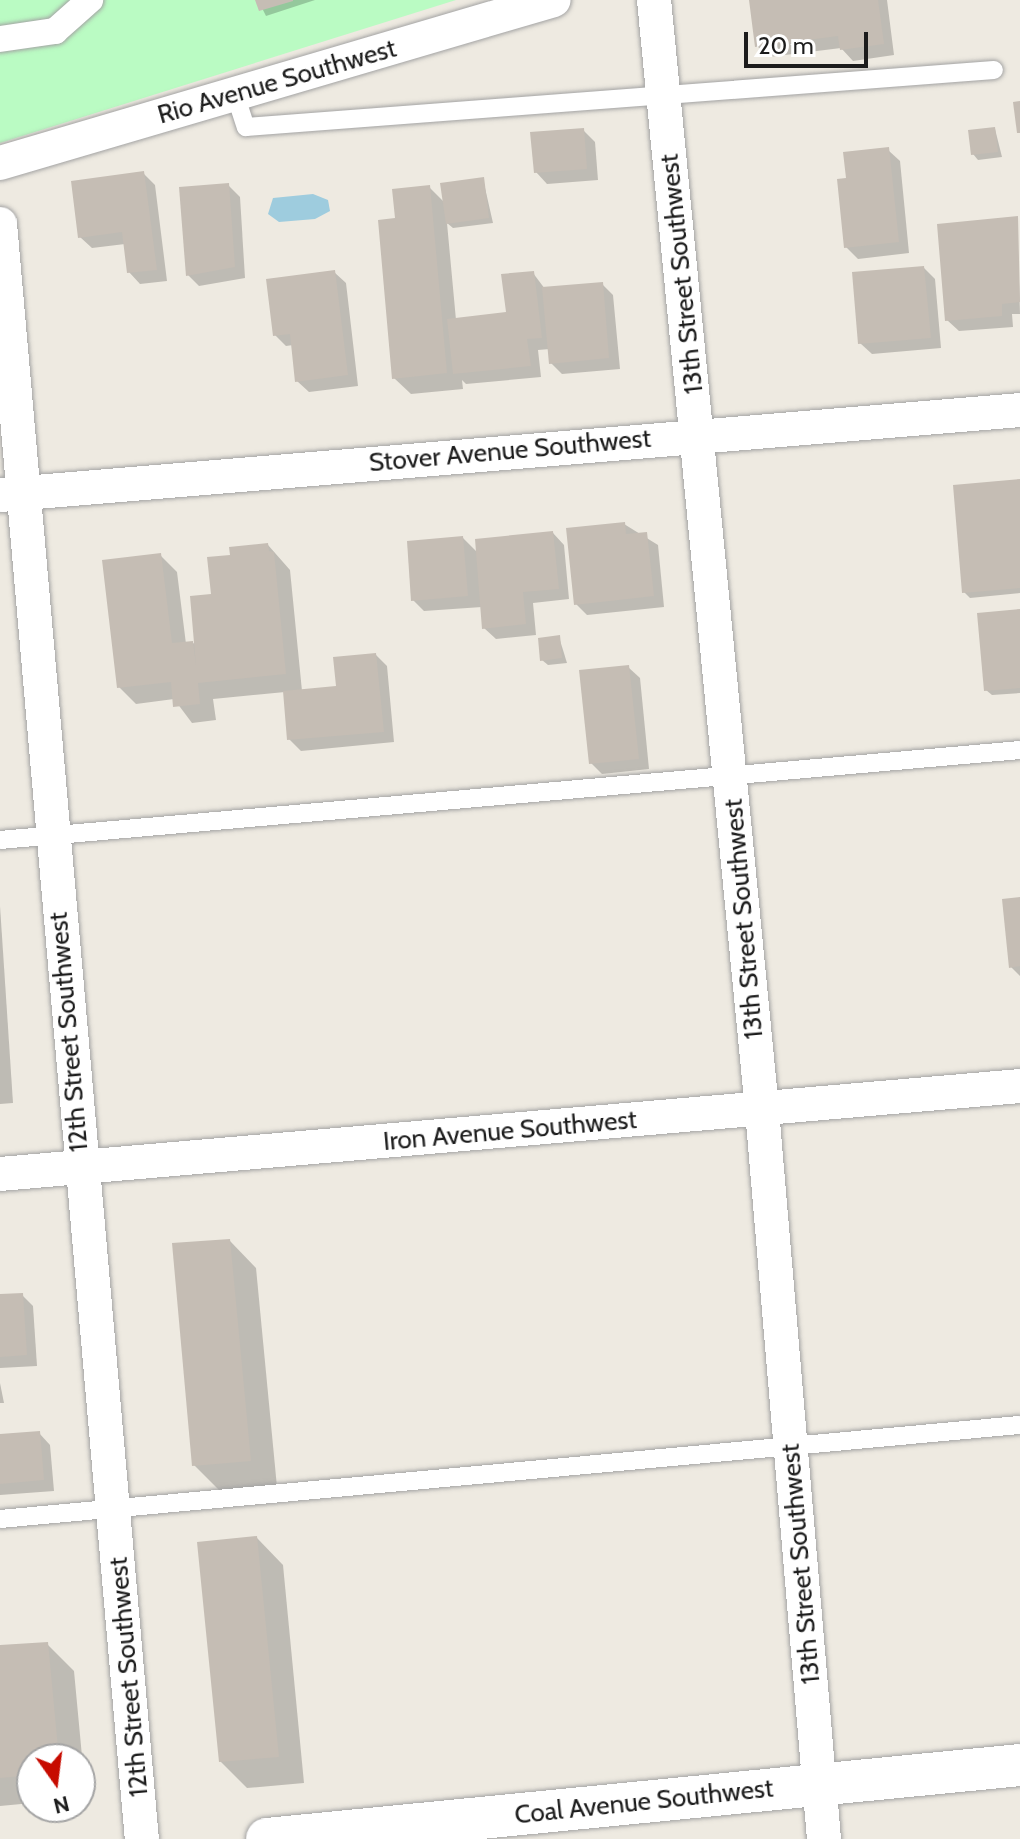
<!DOCTYPE html>
<style>
body{margin:0}
#map{position:relative;width:1020px;height:1839px;overflow:hidden;background:#eeeae1;font-family:Cabin,sans-serif}
div>[style]{position:absolute}
[style*='--x']{left:calc(var(--x)*1px);top:calc(var(--y)*1px);width:calc(var(--w)*1px);rotate:calc(var(--a)*1deg)}
.park>*{inset:0;background:#bafbc3}
.water>*{inset:0;background:#9eccde}
.shadow>*{inset:0;background:#0003}
.building>*{inset:0;background:#c5bdb4}
.roads{filter:drop-shadow(0 0 2px #a3a3a3) drop-shadow(0 0 2px #a3a3a3)}
.service>*{height:18px;margin:-9px;padding:0 9px;transform-origin:9px;border-radius:9px;background:#fff}
.pedestrian>*{height:26px;margin:-13px;padding:0 13px;transform-origin:13px;border-radius:13px;background:#fff}
.minor>*{height:34px;margin:-17px;padding:0 17px;transform-origin:17px;border-radius:17px;background:#fff}
.tertiary>*{height:42px;margin:-21px;padding:0 21px;transform-origin:21px;border-radius:21px;background:#fff}
span{translate:-50% -50%;white-space:nowrap;text-align:center;line-height:1.15;-webkit-text-stroke:6px #fff;paint-order:stroke}
.street-label{font-size:26px;color:#1c1c1c}
.north{position:absolute;left:16px;top:1743px;width:80px;height:80px;box-sizing:border-box;background:#fff;border:2px solid #a4a4a4;border-radius:50%;rotate:166deg;font-size:22px;font-weight:700;line-height:32px;text-align:center;color:#1c1c1c}
.north::after{content:'';display:block;margin:auto;width:28px;height:36px;background:#c70b00;clip-path:polygon(50% 0,100% 100%,50% 72%,0 100%)}
.scale{position:absolute;left:744px;top:32px;width:124px;height:36px;box-sizing:border-box;border:4px solid #1c1c1c;border-top:0;padding-left:10px;font-size:24px;line-height:28px;white-space:nowrap;color:#1c1c1c;-webkit-text-stroke:6px #fff;paint-order:stroke}
</style>
<div id="map">
<div class="park">
<div style="clip-path:polygon(0 0,456px 0,0 143px)"></div>
</div>
<div class="water">
<div style="clip-path:polygon(313px 194px,328px 200px,330px 211px,315px 219px,279px 222px,268px 214px,273px 198px)"></div>
</div>
<div class="shadow">
<div style="clip-path:polygon(258px 0,315px 0,266px 16px)"></div>
<div style="clip-path:polygon(751px 0,887px 0,894px 55px,853px 61px,841px 48px,769px 57px,757px 46px)"></div>
<div style="clip-path:polygon(995px 129px,1002px 157px,978px 160px,973px 154px)"></div>
<div style="clip-path:polygon(583px 130px,595px 142px,598px 180px,547px 184px,536px 172px)"></div>
<div style="clip-path:polygon(888px 150px,900px 161px,909px 253px,858px 259px,846px 247px)"></div>
<div style="clip-path:polygon(144px 174px,155px 185px,167px 281px,140px 284px,129px 272px,125px 244px,92px 248px,80px 237px)"></div>
<div style="clip-path:polygon(483px 179px,493px 223px,453px 228px,447px 223px,456px 320px,508px 314px,533px 273px,545px 289px,602px 284px,613px 295px,620px 369px,562px 374px,551px 363px,550px 349px,538px 350px,541px 377px,466px 384px,462px 380px,463px 389px,411px 394px,394px 378px,397px 220px,429px 187px,445px 203px)"></div>
<div style="clip-path:polygon(228px 185px,240px 197px,245px 278px,199px 286px,188px 275px)"></div>
<div style="clip-path:polygon(1017px 218px,1020px 314px,1012px 314px,1013px 327px,959px 331px,947px 320px)"></div>
<div style="clip-path:polygon(924px 268px,935px 279px,941px 348px,872px 354px,860px 343px)"></div>
<div style="clip-path:polygon(334px 272px,346px 283px,358px 386px,309px 392px,297px 381px,293px 345px,286px 346px,275px 335px)"></div>
<div style="clip-path:polygon(1020px 481px,1020px 593px,970px 598px,964px 592px)"></div>
<div style="clip-path:polygon(624px 524px,658px 545px,664px 607px,587px 615px,576px 604px)"></div>
<div style="clip-path:polygon(553px 533px,564px 545px,569px 599px,533px 603px,536px 635px,496px 639px,484px 628px,482px 607px,424px 611px,413px 600px,463px 538px,478px 553px)"></div>
<div style="clip-path:polygon(268px 545px,290px 570px,302px 691px,338px 688px,376px 655px,387px 666px,394px 742px,301px 751px,289px 739px,285px 692px,213px 699px,216px 720px,192px 723px,174px 699px,136px 704px,119px 687px,160px 555px,177px 572px,186px 644px,197px 643px,232px 556px)"></div>
<div style="clip-path:polygon(1020px 611px,1020px 693px,992px 695px,986px 690px)"></div>
<div style="clip-path:polygon(559px 637px,567px 663px,548px 665px,542px 660px)"></div>
<div style="clip-path:polygon(628px 667px,640px 678px,649px 769px,602px 774px,591px 763px)"></div>
<div style="clip-path:polygon(1020px 899px,1020px 976px,1011px 967px)"></div>
<div style="clip-path:polygon(0 906px,13px 1103px,0 1104px)"></div>
<div style="clip-path:polygon(230px 1241px,256px 1268px,277px 1487px,221px 1492px,194px 1465px)"></div>
<div style="clip-path:polygon(22px 1295px,33px 1306px,37px 1366px,0 1368px,0 1296px)"></div>
<div style="clip-path:polygon(0 1383px,4px 1403px,0 1403px)"></div>
<div style="clip-path:polygon(39px 1433px,50px 1445px,54px 1491px,0 1495px,0 1436px)"></div>
<div style="clip-path:polygon(257px 1538px,283px 1565px,304px 1783px,247px 1788px,220px 1761px)"></div>
<div style="clip-path:polygon(47px 1644px,74px 1671px,86px 1799px,80px 1799px,80px 1759px,32px 1759px,32px 1803px,0 1806px,0 1647px)"></div>
</div>
<div class="building">
<div style="clip-path:polygon(255px 0,293px 0,293px 1px,259px 11px)"></div>
<div style="clip-path:polygon(749px 0,878px 0,884px 44px,840px 50px,838px 36px,755px 47px)"></div>
<div style="clip-path:polygon(1020px 101px,1020px 133px,1017px 133px,1013px 102px)"></div>
<div style="clip-path:polygon(995px 127px,998px 152px,971px 155px,968px 130px)"></div>
<div style="clip-path:polygon(584px 128px,587px 169px,534px 173px,530px 132px)"></div>
<div style="clip-path:polygon(889px 147px,899px 242px,844px 248px,837px 179px,846px 178px,843px 152px)"></div>
<div style="clip-path:polygon(144px 171px,157px 270px,127px 273px,122px 232px,78px 238px,71px 181px)"></div>
<div style="clip-path:polygon(484px 177px,489px 218px,446px 224px,440px 183px)"></div>
<div style="clip-path:polygon(229px 183px,235px 267px,186px 276px,179px 187px)"></div>
<div style="clip-path:polygon(430px 185px,447px 373px,392px 379px,378px 220px,395px 218px,392px 189px)"></div>
<div style="clip-path:polygon(1018px 216px,1020px 302px,1002px 304px,1002px 316px,945px 321px,937px 224px)"></div>
<div style="clip-path:polygon(924px 266px,931px 338px,858px 344px,852px 272px)"></div>
<div style="clip-path:polygon(335px 270px,348px 375px,295px 382px,290px 334px,273px 336px,266px 279px)"></div>
<div style="clip-path:polygon(534px 271px,542px 338px,527px 339px,531px 366px,453px 374px,447px 319px,506px 312px,501px 274px)"></div>
<div style="clip-path:polygon(603px 282px,609px 358px,549px 364px,542px 287px)"></div>
<div style="clip-path:polygon(1020px 479px,1020px 588px,962px 593px,953px 485px)"></div>
<div style="clip-path:polygon(625px 522px,626px 534px,647px 532px,654px 596px,574px 605px,566px 528px)"></div>
<div style="clip-path:polygon(553px 531px,559px 589px,523px 592px,526px 624px,482px 629px,475px 539px)"></div>
<div style="clip-path:polygon(463px 536px,468px 596px,411px 601px,407px 541px)"></div>
<div style="clip-path:polygon(268px 543px,269px 551px,274px 552px,286px 674px,198px 683px,200px 704px,173px 707px,171px 682px,117px 688px,102px 560px,161px 553px,172px 643px,193px 641px,196px 666px,190px 596px,211px 594px,207px 557px,230px 555px,229px 547px)"></div>
<div style="clip-path:polygon(1020px 609px,1020px 688px,984px 691px,977px 613px)"></div>
<div style="clip-path:polygon(560px 635px,562px 658px,540px 661px,538px 638px)"></div>
<div style="clip-path:polygon(376px 653px,384px 732px,287px 740px,283px 691px,336px 686px,333px 657px)"></div>
<div style="clip-path:polygon(629px 665px,639px 759px,589px 764px,579px 670px)"></div>
<div style="clip-path:polygon(1020px 897px,1020px 966px,1009px 968px,1002px 899px)"></div>
<div style="clip-path:polygon(230px 1239px,251px 1461px,192px 1466px,172px 1243px)"></div>
<div style="clip-path:polygon(23px 1293px,27px 1355px,0 1357px,0 1294px)"></div>
<div style="clip-path:polygon(40px 1431px,44px 1480px,0 1484px,0 1434px)"></div>
<div style="clip-path:polygon(257px 1536px,279px 1757px,219px 1762px,197px 1542px)"></div>
<div style="clip-path:polygon(48px 1642px,59px 1759px,32px 1759px,32px 1775px,0 1778px,0 1645px)"></div>
</div>
<div class="roads">
<div class="service">
<div style="--x:235;--y:94;--w:35;--a:72"></div>
<div style="--x:246;--y:127;--w:750;--a:-4.36"></div>
<div style="--x:0;--y:840;--w:1024;--a:-5.04"></div>
<div style="--x:0;--y:1519;--w:1024;--a:-5.27"></div>
</div>
<div class="pedestrian">
<div style="--x:0;--y:39;--w:56;--a:-8.3"></div>
<div style="--x:55;--y:31;--w:47;--a:-41.5"></div>
</div>
<div class="minor">
<div style="--x:654;--y:0;--w:1115;--a:84.44"></div>
<div style="--x:762;--y:1110;--w:732;--a:85.14"></div>
<div style="--x:0;--y:163;--w:577;--a:-16.4"></div>
<div style="--x:0;--y:224;--w:1621;--a:84.98"></div>
<div style="--x:0;--y:495;--w:1024;--a:-4.76"></div>
<div style="--x:0;--y:1174;--w:1024;--a:-4.93"></div>
</div>
<div class="tertiary">
<div style="--x:267;--y:1839;--w:757;--a:-5.61"></div>
</div>
</div>
<div class="street-label">
<span style="left:277px;top:82px;rotate:-16deg">Rio Avenue Southwest</span>
<span style="left:682px;top:274px;rotate:-96deg">13th Street Southwest</span>
<span style="left:510px;top:451px;rotate:-5deg">Stover Avenue Southwest</span>
<span style="left:744px;top:919px;rotate:-95deg">13th Street Southwest</span>
<span style="left:69px;top:1032px;rotate:-95deg">12th Street Southwest</span>
<span style="left:510px;top:1131px;rotate:-5deg">Iron Avenue Southwest</span>
<span style="left:801px;top:1564px;rotate:-95deg">13th Street Southwest</span>
<span style="left:129px;top:1677px;rotate:-95deg">12th Street Southwest</span>
<span style="left:644px;top:1802px;rotate:-6deg">Coal Avenue Southwest</span>
</div>
<div class="north">N</div>
<div class="scale">20 m</div>
</div>
